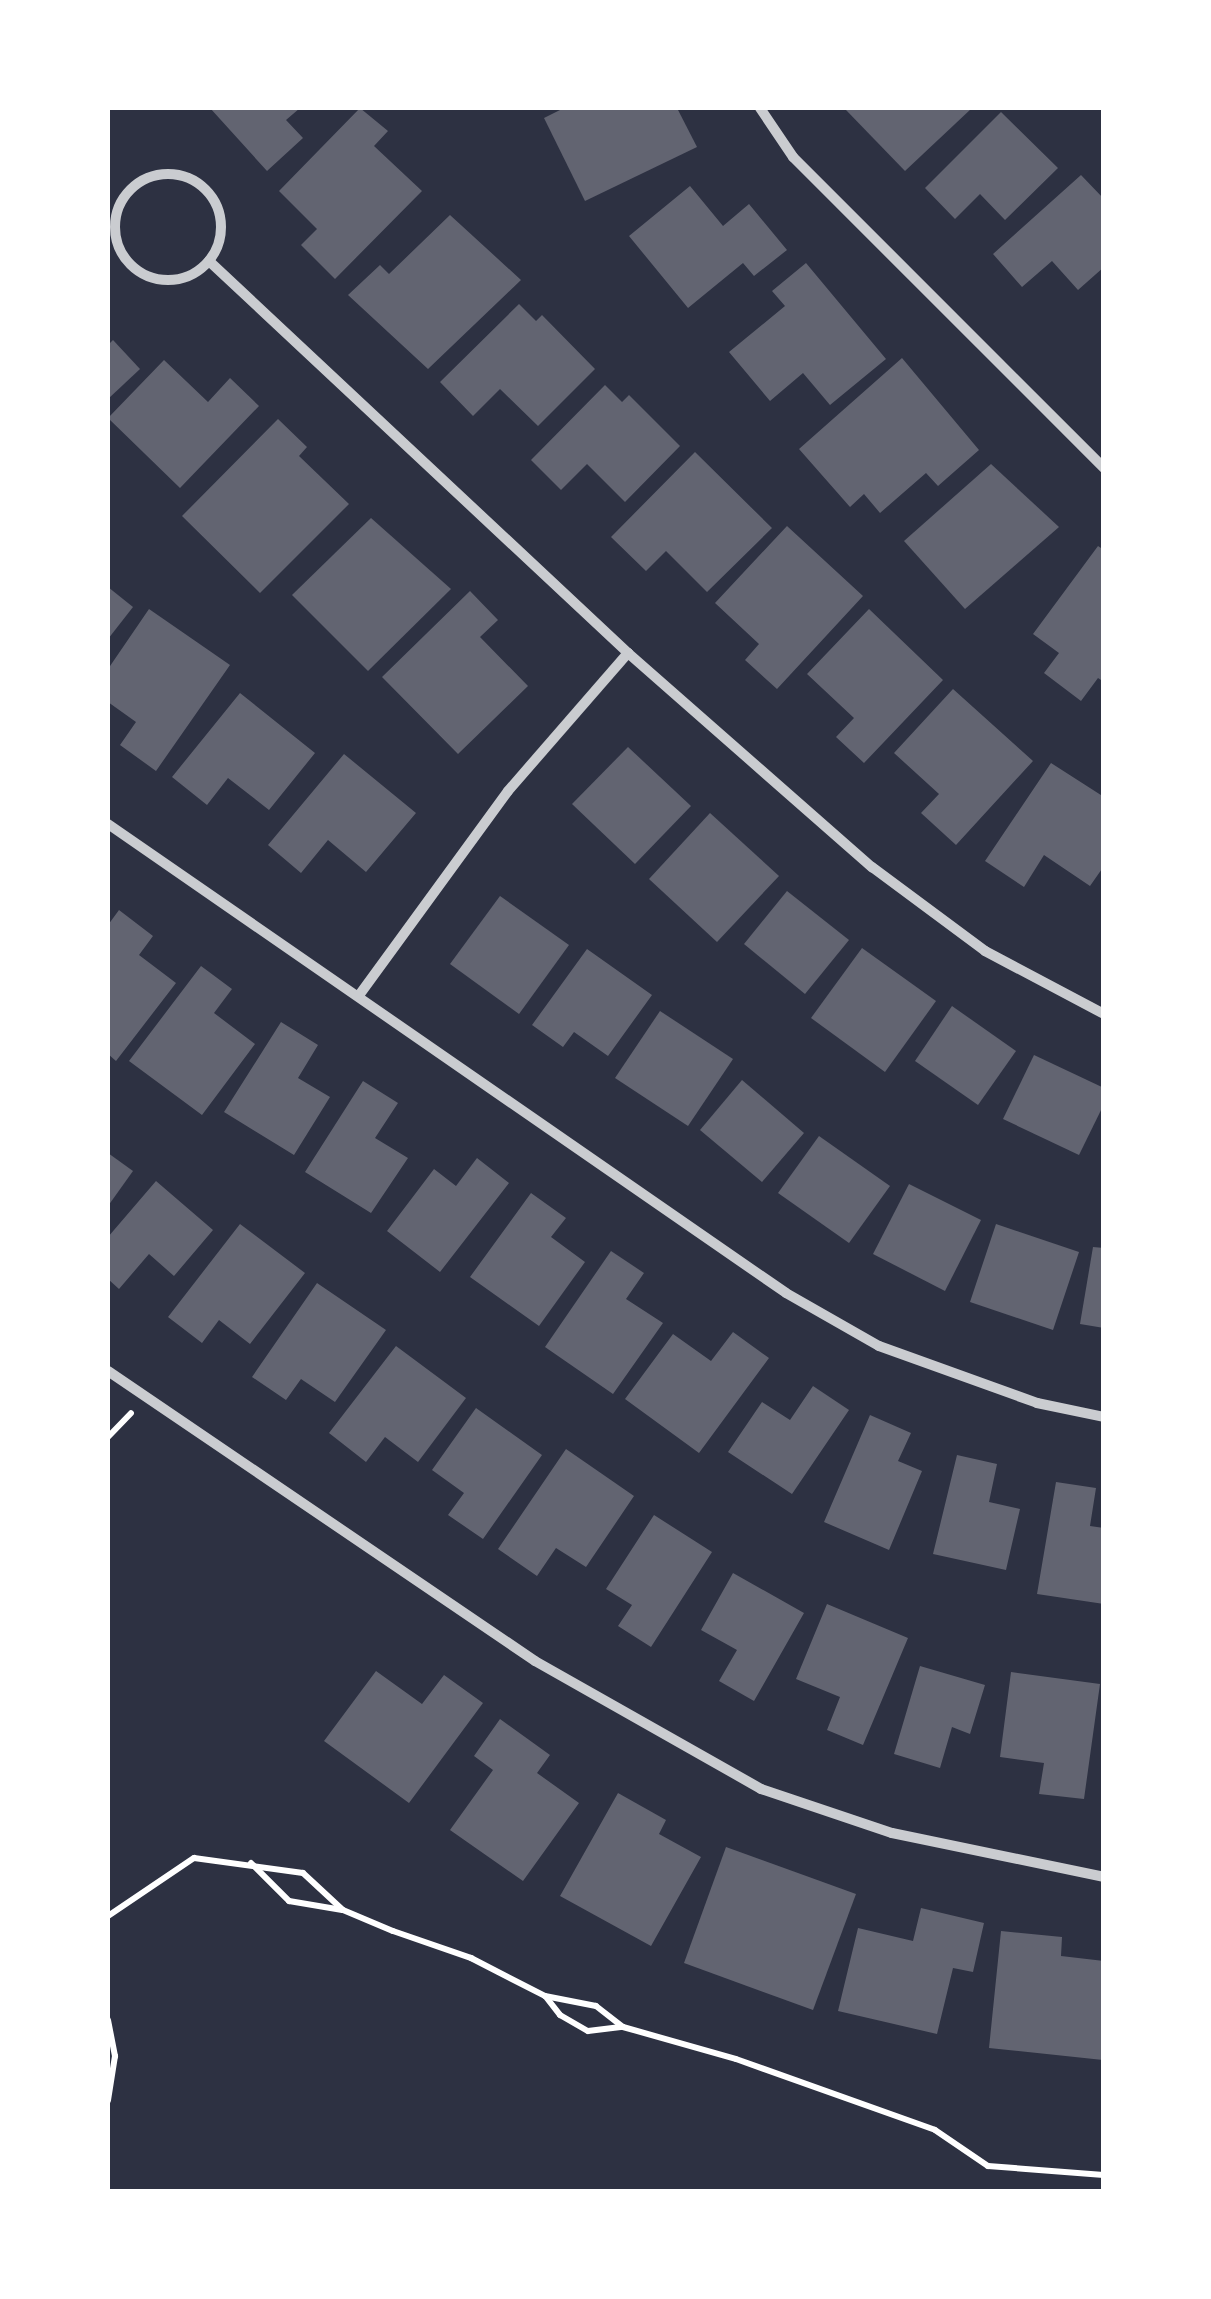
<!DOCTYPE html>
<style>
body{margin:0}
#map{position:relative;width:1211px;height:2299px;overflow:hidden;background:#2d3142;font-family:"Work Sans",sans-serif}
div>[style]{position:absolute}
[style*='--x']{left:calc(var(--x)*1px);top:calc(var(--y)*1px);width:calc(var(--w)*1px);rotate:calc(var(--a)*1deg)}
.building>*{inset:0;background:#626471}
.path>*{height:6px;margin:-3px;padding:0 3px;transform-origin:3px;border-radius:3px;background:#fff}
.minor>*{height:10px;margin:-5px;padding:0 5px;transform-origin:5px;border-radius:5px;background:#caccd0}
.minor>.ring{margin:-5px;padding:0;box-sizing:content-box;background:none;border:10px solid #caccd0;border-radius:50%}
span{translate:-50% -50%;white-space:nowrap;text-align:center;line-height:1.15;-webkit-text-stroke:10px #fff;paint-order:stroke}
.frame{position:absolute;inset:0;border:110px solid #fff;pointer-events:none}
</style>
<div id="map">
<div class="building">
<div style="clip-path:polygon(210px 108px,300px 108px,286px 120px,303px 138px,267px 171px)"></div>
<div style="clip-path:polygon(360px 108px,388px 131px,374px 146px,422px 191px,335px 279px,301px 245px,317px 229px,279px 191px)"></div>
<div style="clip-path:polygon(564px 108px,677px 108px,697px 147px,585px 201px,544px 118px)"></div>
<div style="clip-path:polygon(972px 108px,905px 171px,846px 110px,848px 108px)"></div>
<div style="clip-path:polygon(1001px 112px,1058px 168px,1005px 220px,980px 194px,955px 219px,925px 188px)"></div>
<div style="clip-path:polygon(1081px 175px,1104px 199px,1104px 267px,1078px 290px,1052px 261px,1022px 287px,993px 254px)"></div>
<div style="clip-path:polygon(690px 186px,723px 226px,749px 204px,787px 250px,754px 276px,743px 263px,688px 308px,629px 236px)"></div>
<div style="clip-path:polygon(450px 215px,521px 280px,428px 369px,348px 295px,380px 265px,389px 274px)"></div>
<div style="clip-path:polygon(806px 263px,886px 359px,830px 405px,803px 373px,770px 401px,729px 352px,785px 306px,772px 291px)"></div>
<div style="clip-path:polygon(519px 304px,536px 321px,542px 315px,595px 369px,538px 426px,500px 389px,473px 416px,440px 382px)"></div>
<div style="clip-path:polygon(113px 340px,140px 369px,108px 399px,108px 345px)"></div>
<div style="clip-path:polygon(902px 358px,979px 450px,938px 486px,926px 473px,880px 513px,864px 494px,850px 507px,799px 449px)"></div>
<div style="clip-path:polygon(164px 360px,208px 402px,230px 378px,259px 406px,180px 488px,108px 418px)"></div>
<div style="clip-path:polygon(605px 385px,622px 402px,629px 395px,680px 446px,625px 502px,587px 464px,561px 490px,531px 460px)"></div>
<div style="clip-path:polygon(278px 419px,307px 447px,299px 456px,349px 504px,260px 593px,182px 516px)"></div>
<div style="clip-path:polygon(695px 452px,772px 528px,707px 592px,666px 551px,646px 571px,611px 537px)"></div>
<div style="clip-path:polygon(991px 464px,1059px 527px,965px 609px,904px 541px)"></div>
<div style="clip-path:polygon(371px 518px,451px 589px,368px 671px,292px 595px)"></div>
<div style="clip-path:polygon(787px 526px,863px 596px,777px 689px,745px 660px,759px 644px,715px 603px)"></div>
<div style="clip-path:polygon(1098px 546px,1104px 550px,1104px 682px,1098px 678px,1081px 701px,1044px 673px,1059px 653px,1033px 634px)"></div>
<div style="clip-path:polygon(108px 587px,133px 607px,108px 639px)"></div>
<div style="clip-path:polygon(470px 591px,498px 620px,480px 637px,528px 686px,458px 754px,382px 677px)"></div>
<div style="clip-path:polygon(149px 609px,230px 665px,156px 771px,120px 745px,136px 722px,108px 702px,108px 669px)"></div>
<div style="clip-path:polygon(869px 609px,943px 680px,864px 763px,836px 737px,854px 718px,807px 674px)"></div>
<div style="clip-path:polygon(953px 689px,1033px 761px,956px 845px,921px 813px,939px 794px,894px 753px)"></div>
<div style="clip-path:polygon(240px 693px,315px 753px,269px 810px,228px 778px,207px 805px,172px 777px)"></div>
<div style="clip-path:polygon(628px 747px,691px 806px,635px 864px,572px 804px)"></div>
<div style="clip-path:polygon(344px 754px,416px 813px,366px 872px,328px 840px,301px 873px,268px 845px)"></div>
<div style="clip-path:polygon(1051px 763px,1104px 797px,1104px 866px,1090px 886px,1044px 855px,1024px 887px,985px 861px)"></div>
<div style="clip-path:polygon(710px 813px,779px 876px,717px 942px,649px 879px)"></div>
<div style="clip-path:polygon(787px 891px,849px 940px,805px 994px,744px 944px)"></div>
<div style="clip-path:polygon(500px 896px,569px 945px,519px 1014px,450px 964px)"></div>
<div style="clip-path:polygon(119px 910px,153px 936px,139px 955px,176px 983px,116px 1061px,108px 1054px,108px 925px)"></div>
<div style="clip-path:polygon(862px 948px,936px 1001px,885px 1072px,811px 1018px)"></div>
<div style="clip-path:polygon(587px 949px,652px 995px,608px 1056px,574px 1032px,563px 1047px,532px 1025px)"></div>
<div style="clip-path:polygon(201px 966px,232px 989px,214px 1013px,255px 1044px,202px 1115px,129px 1061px)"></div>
<div style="clip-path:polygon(952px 1006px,1016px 1051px,978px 1105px,915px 1061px)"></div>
<div style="clip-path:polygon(660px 1011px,733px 1059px,688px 1126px,615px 1078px)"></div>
<div style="clip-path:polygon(281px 1022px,318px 1045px,298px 1078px,330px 1097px,294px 1155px,224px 1112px)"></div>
<div style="clip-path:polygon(1034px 1055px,1104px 1088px,1104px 1104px,1079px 1155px,1003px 1119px)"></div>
<div style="clip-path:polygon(742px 1080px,804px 1133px,762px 1182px,700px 1130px)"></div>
<div style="clip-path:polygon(363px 1081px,398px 1103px,375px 1138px,408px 1158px,371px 1213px,305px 1172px)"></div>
<div style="clip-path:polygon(819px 1136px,890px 1186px,849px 1243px,778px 1193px)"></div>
<div style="clip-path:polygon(108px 1153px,133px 1171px,108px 1206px)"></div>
<div style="clip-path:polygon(477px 1158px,509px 1183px,440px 1272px,387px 1231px,434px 1169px,456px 1186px)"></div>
<div style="clip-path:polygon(156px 1181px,213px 1230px,174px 1276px,149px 1254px,119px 1289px,108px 1279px,108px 1237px)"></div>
<div style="clip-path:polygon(909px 1184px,981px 1220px,945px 1291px,873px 1254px)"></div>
<div style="clip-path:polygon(531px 1193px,566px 1218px,551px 1237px,585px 1262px,539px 1326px,470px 1277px)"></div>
<div style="clip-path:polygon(240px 1224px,305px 1273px,250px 1344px,219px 1320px,202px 1343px,168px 1317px)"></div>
<div style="clip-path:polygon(996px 1224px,1079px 1252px,1053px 1330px,970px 1302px)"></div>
<div style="clip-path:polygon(1093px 1247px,1104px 1248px,1104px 1328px,1080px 1324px)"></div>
<div style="clip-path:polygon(611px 1251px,644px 1273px,626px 1299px,663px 1323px,613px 1394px,545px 1347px)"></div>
<div style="clip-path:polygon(317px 1283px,386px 1330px,335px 1402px,301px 1379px,286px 1400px,252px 1377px)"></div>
<div style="clip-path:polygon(733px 1332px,769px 1358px,699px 1453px,625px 1399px,673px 1334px,711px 1361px)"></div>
<div style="clip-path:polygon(396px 1346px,466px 1398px,418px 1462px,385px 1437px,366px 1462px,329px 1433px)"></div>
<div style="clip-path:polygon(813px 1386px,849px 1410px,792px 1494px,728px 1452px,762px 1402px,790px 1420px)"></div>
<div style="clip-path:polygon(476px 1408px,542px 1455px,483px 1539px,448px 1515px,464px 1493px,432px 1470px)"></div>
<div style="clip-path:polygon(870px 1415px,911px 1433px,898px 1461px,922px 1471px,889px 1550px,824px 1522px)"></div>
<div style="clip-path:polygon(566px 1449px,634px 1496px,586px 1567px,556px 1548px,537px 1576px,498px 1549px)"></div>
<div style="clip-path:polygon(957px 1455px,997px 1464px,989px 1502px,1020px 1509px,1006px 1570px,933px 1554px)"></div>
<div style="clip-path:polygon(1056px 1482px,1096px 1488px,1090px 1526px,1104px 1528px,1104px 1604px,1037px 1594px)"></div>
<div style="clip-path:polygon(654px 1515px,712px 1552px,651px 1647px,618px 1626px,632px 1605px,606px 1589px)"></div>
<div style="clip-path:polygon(733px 1573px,804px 1613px,754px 1701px,719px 1681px,737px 1650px,701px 1630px)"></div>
<div style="clip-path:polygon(827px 1604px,908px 1638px,863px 1745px,827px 1730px,840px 1697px,796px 1679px)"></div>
<div style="clip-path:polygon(920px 1666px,985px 1685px,970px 1734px,952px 1727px,940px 1768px,894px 1754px)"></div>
<div style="clip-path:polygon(376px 1671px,422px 1704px,444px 1675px,483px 1703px,409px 1803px,324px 1741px)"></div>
<div style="clip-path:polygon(1011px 1672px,1100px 1684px,1084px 1799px,1039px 1794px,1044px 1763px,1000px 1757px)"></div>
<div style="clip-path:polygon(500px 1719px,550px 1755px,537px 1773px,579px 1803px,523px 1881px,450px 1830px,493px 1770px,474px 1756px)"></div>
<div style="clip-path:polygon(618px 1793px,666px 1820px,659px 1834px,701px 1857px,651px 1946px,560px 1896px)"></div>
<div style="clip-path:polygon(726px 1847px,856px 1894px,813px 2010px,684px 1963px)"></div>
<div style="clip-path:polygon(921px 1908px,984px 1923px,973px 1972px,953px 1968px,937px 2034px,838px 2011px,858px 1928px,913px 1941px)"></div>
<div style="clip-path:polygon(1001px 1931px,1062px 1937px,1061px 1956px,1104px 1961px,1103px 2060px,989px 2048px)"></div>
</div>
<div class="path">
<div style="--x:108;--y:1437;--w:33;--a:-46"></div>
<div style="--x:251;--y:1863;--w:54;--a:45"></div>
<div style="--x:289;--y:1901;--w:54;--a:9.6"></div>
<div style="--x:108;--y:1916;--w:104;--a:-34"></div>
<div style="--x:194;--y:1858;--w:110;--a:7.8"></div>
<div style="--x:303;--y:1873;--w:54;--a:42.8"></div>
<div style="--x:343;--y:1910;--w:54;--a:22.8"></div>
<div style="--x:393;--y:1931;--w:83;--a:19.1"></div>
<div style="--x:471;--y:1958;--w:83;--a:27.2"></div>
<div style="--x:545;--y:1996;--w:52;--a:11.1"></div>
<div style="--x:596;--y:2006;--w:34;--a:38"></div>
<div style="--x:623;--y:2027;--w:117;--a:15.8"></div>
<div style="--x:736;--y:2059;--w:211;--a:19.6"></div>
<div style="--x:935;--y:2130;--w:64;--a:34.2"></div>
<div style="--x:988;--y:2166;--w:116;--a:4.4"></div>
<div style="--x:546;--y:1997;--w:23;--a:52"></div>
<div style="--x:560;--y:2015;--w:32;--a:30"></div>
<div style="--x:588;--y:2031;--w:35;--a:-7"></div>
<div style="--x:108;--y:2020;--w:37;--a:79"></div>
<div style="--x:115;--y:2056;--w:45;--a:99"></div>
</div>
<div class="minor">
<div style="--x:760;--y:108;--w:59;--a:56"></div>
<div style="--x:793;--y:157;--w:440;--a:45"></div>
<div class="ring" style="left:115px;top:174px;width:96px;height:96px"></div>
<div style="--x:209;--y:261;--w:574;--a:43.09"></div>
<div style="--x:628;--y:653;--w:325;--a:41.3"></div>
<div style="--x:872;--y:867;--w:141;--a:36.6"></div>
<div style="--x:985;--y:951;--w:135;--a:27.9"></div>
<div style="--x:108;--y:824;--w:824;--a:34.67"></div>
<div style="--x:786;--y:1293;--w:107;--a:29.7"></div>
<div style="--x:879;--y:1346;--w:168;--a:19.8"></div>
<div style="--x:1037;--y:1403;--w:68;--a:11.8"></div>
<div style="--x:360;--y:994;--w:251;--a:-53.9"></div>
<div style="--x:508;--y:791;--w:183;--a:-49"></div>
<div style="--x:108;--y:1371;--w:516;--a:34.18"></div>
<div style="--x:535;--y:1661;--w:260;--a:29.5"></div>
<div style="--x:761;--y:1789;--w:138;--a:18.6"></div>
<div style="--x:892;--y:1833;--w:217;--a:11.7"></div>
</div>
<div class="frame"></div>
</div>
